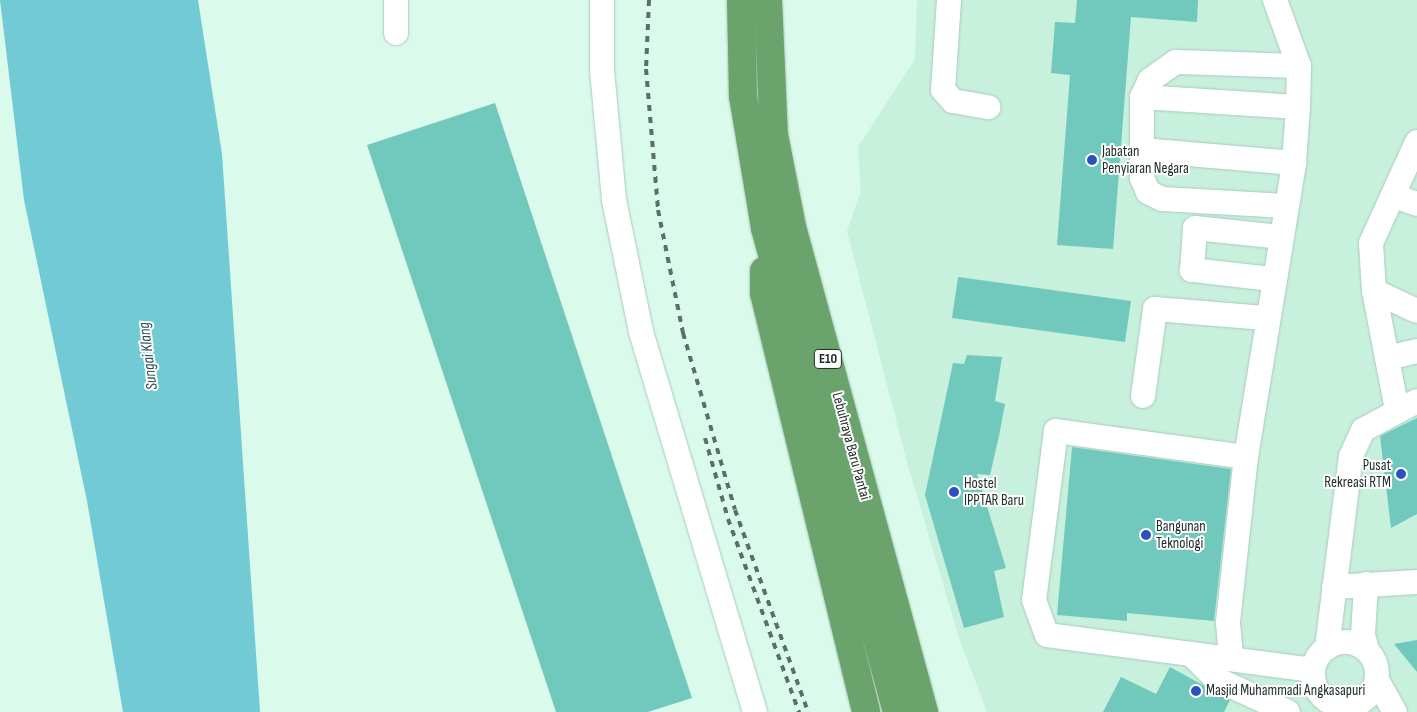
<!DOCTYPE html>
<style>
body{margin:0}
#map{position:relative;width:1417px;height:712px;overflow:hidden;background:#dafaeb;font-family:"Sofia Sans Condensed",sans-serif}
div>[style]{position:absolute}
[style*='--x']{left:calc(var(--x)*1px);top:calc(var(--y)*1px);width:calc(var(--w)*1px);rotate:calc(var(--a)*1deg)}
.built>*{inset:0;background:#c7f0dd}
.water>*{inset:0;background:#72cad4}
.building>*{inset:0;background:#71c8bd}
.roads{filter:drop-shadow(0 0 1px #abcabb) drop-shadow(0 0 1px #abcabb)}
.minor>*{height:24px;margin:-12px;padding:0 12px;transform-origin:12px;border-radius:12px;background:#fff}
.minor>.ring{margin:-12px;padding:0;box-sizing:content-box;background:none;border:24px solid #fff;border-radius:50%}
.highway>*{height:28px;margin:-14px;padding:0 14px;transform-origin:14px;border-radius:14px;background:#6aa46c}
.rail>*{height:4px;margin-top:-2px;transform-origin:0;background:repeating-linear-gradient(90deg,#5c6f66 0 6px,transparent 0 12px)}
.dots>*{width:14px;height:14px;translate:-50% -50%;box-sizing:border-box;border:2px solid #fff;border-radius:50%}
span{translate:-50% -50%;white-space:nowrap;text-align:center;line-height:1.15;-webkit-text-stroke:4px #fff;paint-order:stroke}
.shield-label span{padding:1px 4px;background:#fff;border:1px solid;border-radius:4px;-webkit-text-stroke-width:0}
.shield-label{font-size:14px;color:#212e28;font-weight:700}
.poi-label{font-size:15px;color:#212e28}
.left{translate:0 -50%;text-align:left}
.right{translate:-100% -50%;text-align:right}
.street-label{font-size:15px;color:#212e28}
.water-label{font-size:16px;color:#224b50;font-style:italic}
</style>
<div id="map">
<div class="built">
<div style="clip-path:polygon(917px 0,1417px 0,1417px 712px,987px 712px,959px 638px,907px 462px,847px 231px,861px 191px,858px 147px,915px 59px)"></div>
</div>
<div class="water">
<div style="clip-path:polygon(0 0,198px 0,222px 154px,260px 712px,123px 712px,87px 501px,24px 200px)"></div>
</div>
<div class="building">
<div style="clip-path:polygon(1077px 0,1198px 0,1197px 22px,1131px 17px,1113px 249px,1057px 245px,1070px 75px,1051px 73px,1055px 22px,1075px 23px)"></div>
<div style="clip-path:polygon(495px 103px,692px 698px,648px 712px,556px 712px,367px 145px)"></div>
<div style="clip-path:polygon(958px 277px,1131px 301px,1125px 342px,952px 318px)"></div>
<div style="clip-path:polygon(967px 355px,1002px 357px,995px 401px,1005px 404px,999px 436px,990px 475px,977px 474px,1006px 568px,994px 571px,1004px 617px,964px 628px,925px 495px,953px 363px,964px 364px)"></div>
<div style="clip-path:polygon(1417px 418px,1417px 514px,1391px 528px,1380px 436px)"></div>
<div style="clip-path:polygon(1072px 447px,1231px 469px,1214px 621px,1127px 613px,1127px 621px,1057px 615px)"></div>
<div style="clip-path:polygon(1417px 640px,1417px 672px,1394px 644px)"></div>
<div style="clip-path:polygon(1170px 667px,1230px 700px,1224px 712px,1103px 712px,1121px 677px,1156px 694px)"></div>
</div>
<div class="roads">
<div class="minor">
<div style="--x:602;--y:0;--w:70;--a:90"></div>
<div style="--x:602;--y:70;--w:131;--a:84.7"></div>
<div style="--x:614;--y:200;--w:135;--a:78.4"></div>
<div style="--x:641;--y:332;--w:397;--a:73.3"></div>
<div style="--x:949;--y:0;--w:90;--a:93.8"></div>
<div style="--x:943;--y:90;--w:15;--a:48"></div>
<div style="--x:953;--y:101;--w:36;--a:10"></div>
<div style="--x:396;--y:33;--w:33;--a:-90"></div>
<div style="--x:1142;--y:97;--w:156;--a:3.7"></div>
<div style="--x:1142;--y:150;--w:153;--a:4.9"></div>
<div style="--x:1394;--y:196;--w:24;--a:19"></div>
<div style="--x:1286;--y:206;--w:124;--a:-176.8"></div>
<div style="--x:1162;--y:199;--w:16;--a:-153"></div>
<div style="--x:1148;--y:192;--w:15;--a:-113"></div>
<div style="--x:1142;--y:178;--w:81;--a:-90"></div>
<div style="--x:1142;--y:97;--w:19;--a:-65"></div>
<div style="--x:1150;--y:80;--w:32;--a:-35"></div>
<div style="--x:1176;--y:62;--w:123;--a:1.9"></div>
<div style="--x:1271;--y:279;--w:80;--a:-173.5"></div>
<div style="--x:1192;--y:270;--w:42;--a:-85.9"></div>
<div style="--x:1195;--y:228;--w:85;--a:6"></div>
<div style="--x:1374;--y:291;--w:47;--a:24.9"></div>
<div style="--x:1387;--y:358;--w:31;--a:-13"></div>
<div style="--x:1143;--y:396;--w:88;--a:-82.1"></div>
<div style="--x:1155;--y:309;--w:110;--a:4.7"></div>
<div style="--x:1397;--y:410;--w:121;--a:-100.9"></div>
<div style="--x:1374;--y:291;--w:48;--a:-93.6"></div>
<div style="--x:1371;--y:243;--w:111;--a:-65.5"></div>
<div style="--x:1246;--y:457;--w:192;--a:-172.2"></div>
<div style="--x:1056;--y:431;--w:170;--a:97.4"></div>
<div style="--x:1034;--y:600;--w:37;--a:70"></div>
<div style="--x:1047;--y:635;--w:268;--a:7.5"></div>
<div style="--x:1366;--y:584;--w:51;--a:93.4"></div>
<div style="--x:1363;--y:635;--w:16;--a:75"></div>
<div style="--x:1334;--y:587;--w:83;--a:-3.4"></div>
<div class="ring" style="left:1313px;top:642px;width:40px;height:40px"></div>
<div style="--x:1327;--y:648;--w:193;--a:-82.9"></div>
<div style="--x:1351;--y:456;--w:29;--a:-65"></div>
<div style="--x:1363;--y:430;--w:61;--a:-28.2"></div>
<div style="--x:1191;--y:654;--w:35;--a:45"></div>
<div style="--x:1216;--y:679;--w:79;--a:24.6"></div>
<div style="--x:1231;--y:657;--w:35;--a:-95"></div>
<div style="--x:1228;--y:622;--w:166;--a:-83.8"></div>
<div style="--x:1246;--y:457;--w:298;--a:-80.7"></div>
<div style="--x:1294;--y:163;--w:56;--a:-85.9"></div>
<div style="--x:1298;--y:107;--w:41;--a:-88.6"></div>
<div style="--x:1299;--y:66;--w:70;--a:-110"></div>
<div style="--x:1377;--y:680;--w:37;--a:61"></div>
</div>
<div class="highway">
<div style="--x:741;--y:0;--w:96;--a:88.8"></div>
<div style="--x:743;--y:96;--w:134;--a:80.5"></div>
<div style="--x:765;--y:228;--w:502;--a:74.74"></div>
<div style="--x:768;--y:0;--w:135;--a:87.5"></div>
<div style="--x:774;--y:135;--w:94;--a:78.9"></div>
<div style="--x:792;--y:227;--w:503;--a:74.77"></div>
<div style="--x:764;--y:271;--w:22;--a:90"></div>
<div style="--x:764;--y:293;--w:431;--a:76.3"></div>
</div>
</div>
<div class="rail">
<div style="--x:649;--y:0;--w:69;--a:92.5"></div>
<div style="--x:646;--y:69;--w:142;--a:85.1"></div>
<div style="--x:658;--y:210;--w:126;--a:78.5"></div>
<div style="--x:683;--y:333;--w:184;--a:73.6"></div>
<div style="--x:735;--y:510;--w:215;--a:70.1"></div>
<div style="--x:705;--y:438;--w:84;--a:74.1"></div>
<div style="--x:728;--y:519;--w:206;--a:69.8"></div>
</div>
<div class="dots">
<div style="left:1092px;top:160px;background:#2b50bf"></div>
<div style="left:1401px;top:474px;background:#2b50bf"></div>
<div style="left:954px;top:492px;background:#2b50bf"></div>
<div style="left:1146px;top:535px;background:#2b50bf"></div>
<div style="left:1196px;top:691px;background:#2b50bf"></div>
</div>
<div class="shield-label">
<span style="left:828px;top:359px">E10</span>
</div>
<div class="poi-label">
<span class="left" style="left:1102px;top:160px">Jabatan<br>Penyiaran Negara</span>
<span class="right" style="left:1391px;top:474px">Pusat<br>Rekreasi RTM</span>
<span class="left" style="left:964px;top:492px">Hostel<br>IPPTAR Baru</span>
<span class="left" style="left:1156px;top:535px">Bangunan<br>Teknologi</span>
<span class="left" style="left:1206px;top:691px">Masjid Muhammadi Angkasapuri</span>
</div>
<div class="street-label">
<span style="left:851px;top:446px;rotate:75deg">Lebuhraya Baru Pantai</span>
</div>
<div class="water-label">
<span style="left:149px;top:356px;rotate:-97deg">Sungai Klang</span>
</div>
</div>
